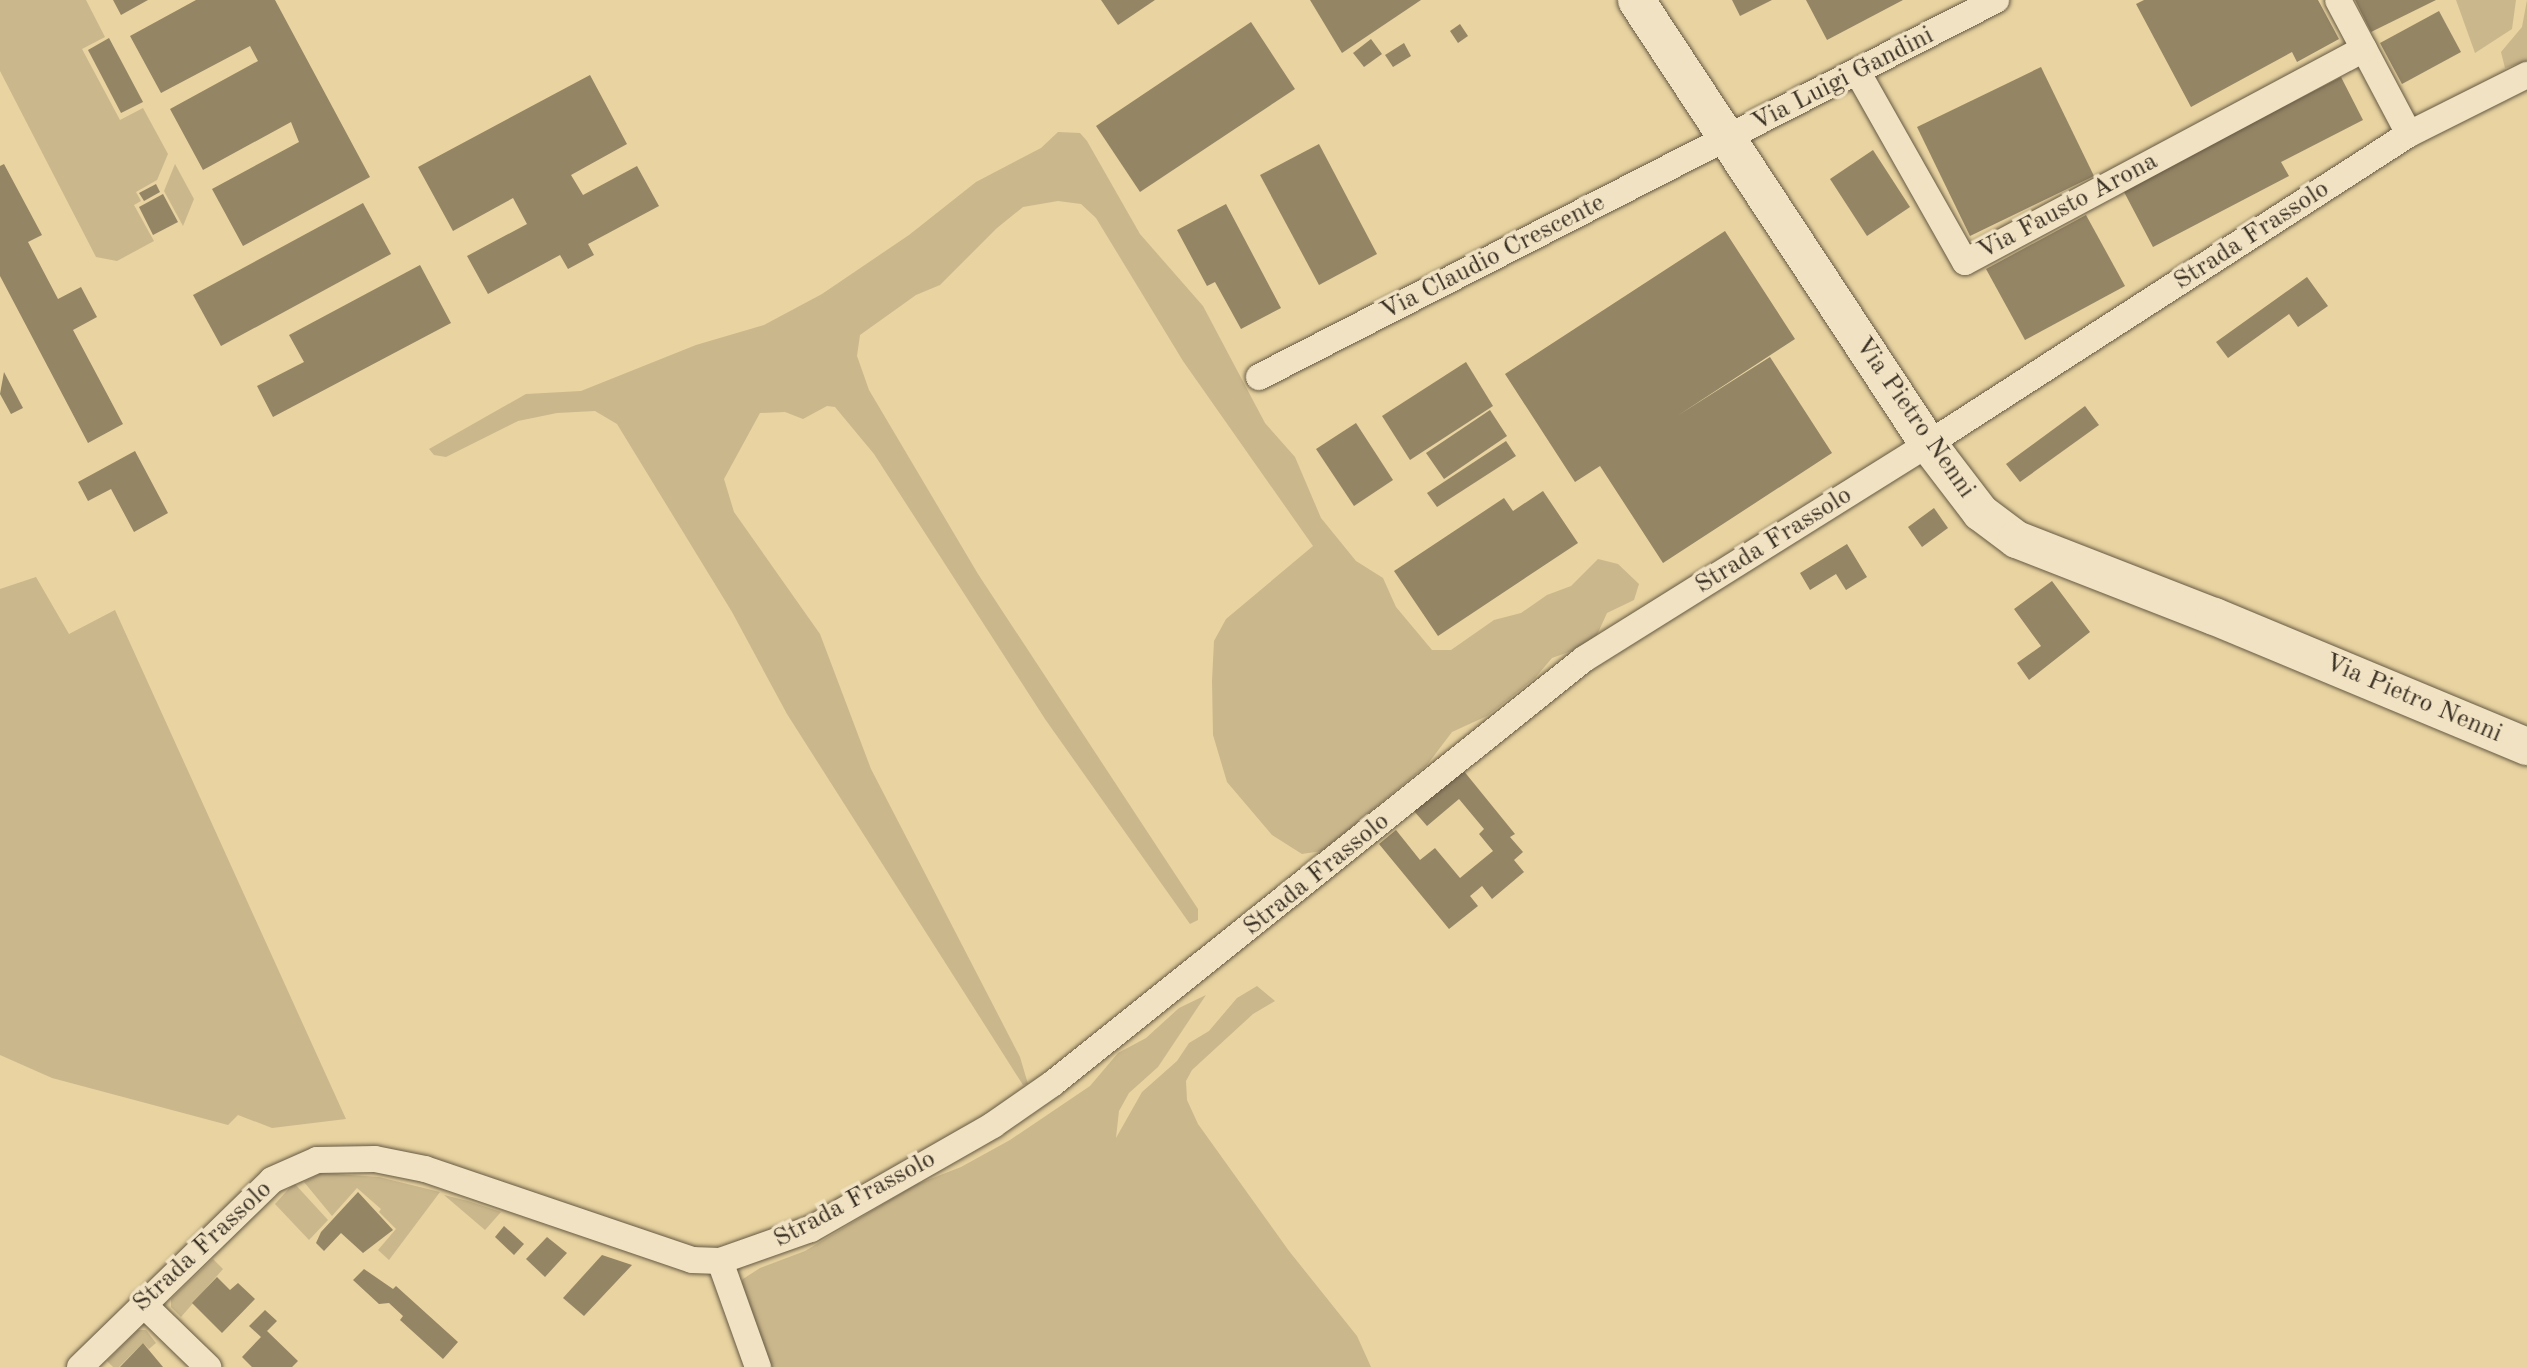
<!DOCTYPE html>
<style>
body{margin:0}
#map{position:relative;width:2527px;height:1367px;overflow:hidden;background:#e8d3a1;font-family:"Old Standard TT",serif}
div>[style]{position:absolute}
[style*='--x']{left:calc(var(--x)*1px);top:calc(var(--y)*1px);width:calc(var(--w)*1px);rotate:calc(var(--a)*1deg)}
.green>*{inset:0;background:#cab78c}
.building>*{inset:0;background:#948565}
.roads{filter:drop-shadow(0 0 2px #655943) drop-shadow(0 0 2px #655943)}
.street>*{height:26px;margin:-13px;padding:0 13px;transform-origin:13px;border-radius:13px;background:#f0e2c2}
.secondary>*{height:37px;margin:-18.5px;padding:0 18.5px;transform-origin:18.5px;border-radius:18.5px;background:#f0e2c2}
span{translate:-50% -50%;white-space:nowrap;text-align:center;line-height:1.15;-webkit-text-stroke:7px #f0e2c2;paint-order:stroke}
.street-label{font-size:26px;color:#393024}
</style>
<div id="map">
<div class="green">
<div style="clip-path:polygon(0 0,86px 0,105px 37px,82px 49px,120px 120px,143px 108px,168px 154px,157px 180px,136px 192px,141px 201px,134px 205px,154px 241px,117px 261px,96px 257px,0 71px)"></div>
<div style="clip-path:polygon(2456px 0,2516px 0,2512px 29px,2475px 53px)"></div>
<div style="clip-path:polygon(2527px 0,2527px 61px,2505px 68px,2501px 52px,2522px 27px)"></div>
<div style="clip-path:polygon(1058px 132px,1080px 133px,1087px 141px,1140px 234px,1203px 306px,1265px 423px,1295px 457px,1321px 518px,1356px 561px,1383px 578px,1396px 607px,1432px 650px,1451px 650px,1494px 620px,1521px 613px,1547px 595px,1571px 586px,1598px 559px,1618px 564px,1639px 584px,1634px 600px,1607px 613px,1597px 635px,1577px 649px,1552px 658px,1535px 678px,1487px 716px,1452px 732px,1427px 765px,1322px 851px,1302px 854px,1272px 835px,1227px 782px,1213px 735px,1212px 681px,1214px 641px,1226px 619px,1313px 546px,1183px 361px,1096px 218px,1081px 204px,1058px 201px,1023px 207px,997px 228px,940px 285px,916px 295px,860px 335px,857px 356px,869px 390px,978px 574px,1198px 909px,1198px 920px,1190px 924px,1045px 719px,874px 454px,835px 407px,827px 406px,803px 419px,785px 412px,760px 413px,724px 479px,734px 512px,820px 634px,871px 769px,1020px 1057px,1028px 1084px,1023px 1085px,787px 714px,732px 612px,617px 424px,595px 411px,557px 413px,518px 421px,446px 457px,434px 455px,429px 449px,526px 394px,581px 391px,696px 345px,764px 325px,822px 294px,909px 235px,976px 182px,1041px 148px)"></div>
<div style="clip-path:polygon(175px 164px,194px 199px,183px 226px,164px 191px)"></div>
<div style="clip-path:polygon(36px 577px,69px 634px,115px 610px,346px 1119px,272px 1128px,238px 1115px,228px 1125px,52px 1078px,0 1055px,0 589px)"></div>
<div style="clip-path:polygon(1257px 986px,1275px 1001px,1253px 1014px,1192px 1070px,1186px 1081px,1187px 1100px,1198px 1124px,1289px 1251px,1357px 1336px,1371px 1367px,767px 1367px,737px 1291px,743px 1279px,760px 1268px,805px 1251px,915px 1185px,961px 1167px,1010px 1140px,1090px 1086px,1118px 1053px,1146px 1038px,1179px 1008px,1206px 995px,1158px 1067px,1129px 1093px,1119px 1111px,1116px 1138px,1142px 1092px,1177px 1061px,1189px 1043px,1209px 1031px,1237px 998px)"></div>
<div style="clip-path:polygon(321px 1173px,379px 1177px,440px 1192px,389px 1260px,378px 1250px,396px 1229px,379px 1212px,381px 1209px,357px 1188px,332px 1216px,304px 1182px)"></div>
<div style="clip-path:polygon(294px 1183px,328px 1220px,309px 1240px,275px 1204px)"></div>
<div style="clip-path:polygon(444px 1195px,468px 1201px,501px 1212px,485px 1230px)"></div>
<div style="clip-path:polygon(213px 1259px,223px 1269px,181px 1317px,171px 1307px,171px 1299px)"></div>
<div style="clip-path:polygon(138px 1330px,146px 1330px,156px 1343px,149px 1349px,143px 1343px,119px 1367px,113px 1367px,107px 1361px)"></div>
</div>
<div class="building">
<div style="clip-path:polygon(113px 0,148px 0,121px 15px)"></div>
<div style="clip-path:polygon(196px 0,275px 0,370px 177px,243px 246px,212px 189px,299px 142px,291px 122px,203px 170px,170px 109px,258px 61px,250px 46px,161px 93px,130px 36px)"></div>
<div style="clip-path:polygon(1101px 0,1155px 0,1118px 25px)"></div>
<div style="clip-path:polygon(1310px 0,1421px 0,1342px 53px)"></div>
<div style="clip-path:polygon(1732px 0,1772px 0,1740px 16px)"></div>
<div style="clip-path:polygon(1806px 0,1903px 0,1827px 40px)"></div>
<div style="clip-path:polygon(2144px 0,2318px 0,2339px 39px,2297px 62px,2292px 52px,2191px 107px,2136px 4px)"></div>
<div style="clip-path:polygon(2355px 0,2436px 0,2371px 32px)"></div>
<div style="clip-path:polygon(2439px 11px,2461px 52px,2402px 84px,2380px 43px)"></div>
<div style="clip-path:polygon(1251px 22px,1295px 89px,1140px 192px,1096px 126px)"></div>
<div style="clip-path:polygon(1460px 24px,1468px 36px,1458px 43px,1450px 31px)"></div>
<div style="clip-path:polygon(109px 38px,143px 102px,121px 113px,88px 50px)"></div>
<div style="clip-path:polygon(1371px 39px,1382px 54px,1364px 67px,1353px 53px)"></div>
<div style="clip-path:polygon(1404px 43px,1411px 56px,1393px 67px,1385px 55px)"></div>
<div style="clip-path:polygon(2041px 67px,2094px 176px,1970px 236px,1917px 127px)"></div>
<div style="clip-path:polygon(590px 75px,627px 144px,571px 175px,583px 195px,637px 166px,659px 206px,588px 244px,594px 255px,568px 269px,560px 255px,488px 294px,467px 256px,527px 224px,513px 198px,453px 231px,418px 167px)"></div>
<div style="clip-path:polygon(2341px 77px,2363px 120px,2281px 162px,2289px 176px,2153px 247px,2123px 190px)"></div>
<div style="clip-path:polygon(1319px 144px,1377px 254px,1319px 285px,1260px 175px)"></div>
<div style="clip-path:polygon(1873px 150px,1910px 207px,1867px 236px,1830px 179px)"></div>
<div style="clip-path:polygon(4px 164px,42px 235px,28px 242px,58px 299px,81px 287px,97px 317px,73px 330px,123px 424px,88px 443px,0 276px,0 166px)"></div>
<div style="clip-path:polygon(156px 184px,160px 192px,144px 201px,139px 193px)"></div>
<div style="clip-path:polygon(163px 194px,178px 222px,153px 235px,139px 207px)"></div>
<div style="clip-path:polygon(363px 203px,391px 254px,221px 346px,193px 295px)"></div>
<div style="clip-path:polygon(1226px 204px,1281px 308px,1241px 329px,1215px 282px,1207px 286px,1177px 230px)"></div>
<div style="clip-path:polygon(2086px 215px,2125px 286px,2025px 340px,1986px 269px)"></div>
<div style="clip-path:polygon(1725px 231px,1795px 339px,1677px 416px,1770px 357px,1832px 453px,1663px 563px,1600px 466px,1575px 482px,1505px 374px)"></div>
<div style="clip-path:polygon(420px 265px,451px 323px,273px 417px,257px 386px,304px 362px,289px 335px)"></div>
<div style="clip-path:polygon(2307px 277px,2328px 306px,2298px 327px,2289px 314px,2228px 358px,2216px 342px)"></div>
<div style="clip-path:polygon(1466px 362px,1493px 406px,1410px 460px,1382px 416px)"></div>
<div style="clip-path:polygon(4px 372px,23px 408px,11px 414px,0 394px)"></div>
<div style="clip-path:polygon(2085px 406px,2099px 425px,2020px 482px,2006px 464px)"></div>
<div style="clip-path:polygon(1490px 410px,1507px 436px,1444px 479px,1426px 453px)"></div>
<div style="clip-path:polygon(1356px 423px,1393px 480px,1354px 506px,1316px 449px)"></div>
<div style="clip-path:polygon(1506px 441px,1516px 456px,1437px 507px,1427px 493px)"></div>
<div style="clip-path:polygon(135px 451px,168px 513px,134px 532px,111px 489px,88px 501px,78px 482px)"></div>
<div style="clip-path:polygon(1543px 491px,1578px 543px,1438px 636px,1394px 571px,1504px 498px,1513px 511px)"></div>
<div style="clip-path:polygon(1934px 508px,1948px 528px,1922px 547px,1908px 527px)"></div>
<div style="clip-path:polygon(1847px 544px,1867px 577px,1846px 590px,1836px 574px,1810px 590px,1800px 573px)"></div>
<div style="clip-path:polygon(2052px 581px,2090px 632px,2029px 680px,2017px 663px,2041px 646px,2014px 609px)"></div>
<div style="clip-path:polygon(1463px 770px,1515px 834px,1510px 837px,1523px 852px,1514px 860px,1524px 872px,1492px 899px,1482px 886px,1470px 896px,1478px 906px,1449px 929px,1379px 844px,1396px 830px,1420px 860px,1435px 848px,1460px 878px,1493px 851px,1479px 834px,1484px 829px,1459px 799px,1427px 826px,1414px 811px)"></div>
<div style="clip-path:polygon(358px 1192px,393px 1230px,363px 1253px,341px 1233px,324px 1251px,316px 1243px,321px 1232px)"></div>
<div style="clip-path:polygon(504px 1226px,524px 1244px,514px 1255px,495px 1237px)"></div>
<div style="clip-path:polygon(547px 1237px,567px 1253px,545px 1277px,526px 1259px)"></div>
<div style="clip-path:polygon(602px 1255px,632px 1265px,584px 1316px,563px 1298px)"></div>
<div style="clip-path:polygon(364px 1269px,393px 1289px,396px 1286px,458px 1342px,443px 1359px,400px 1320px,403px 1316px,389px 1303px,379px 1304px,353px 1280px)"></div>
<div style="clip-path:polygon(217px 1277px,230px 1290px,238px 1283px,255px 1299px,222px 1333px,192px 1303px)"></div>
<div style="clip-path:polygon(265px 1310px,277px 1321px,267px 1331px,298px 1361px,292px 1367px,252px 1367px,242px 1357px,261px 1337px,249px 1326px)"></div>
<div style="clip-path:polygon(143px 1343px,163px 1367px,120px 1367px)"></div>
</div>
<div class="roads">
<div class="street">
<div style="--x:2364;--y:49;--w:96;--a:62.1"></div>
<div style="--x:1858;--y:73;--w:217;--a:60.5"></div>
<div style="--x:1965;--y:262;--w:452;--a:-28.1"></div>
<div style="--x:2364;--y:49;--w:55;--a:-118"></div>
<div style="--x:1259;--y:377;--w:828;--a:-27.09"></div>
<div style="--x:720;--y:1261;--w:113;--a:70.3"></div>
<div style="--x:143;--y:1304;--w:91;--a:44.1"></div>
<div style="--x:80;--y:1367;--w:268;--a:-44.2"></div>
<div style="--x:272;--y:1180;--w:49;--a:-24"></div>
<div style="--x:317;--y:1160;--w:58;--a:-1"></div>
<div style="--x:375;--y:1159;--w:51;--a:11.3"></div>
<div style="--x:425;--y:1169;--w:282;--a:18.8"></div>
<div style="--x:692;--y:1260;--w:28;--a:2"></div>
<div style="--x:720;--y:1261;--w:96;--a:-19.4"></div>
<div style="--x:811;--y:1229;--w:210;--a:-29.7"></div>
<div style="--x:993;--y:1125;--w:72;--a:-34.8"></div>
<div style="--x:1052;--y:1084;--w:681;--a:-38.62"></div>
<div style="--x:1584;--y:659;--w:406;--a:-32"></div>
<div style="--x:1928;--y:444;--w:572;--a:-32.8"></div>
<div style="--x:2409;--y:134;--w:132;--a:-26.6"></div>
</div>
<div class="secondary">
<div style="--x:1636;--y:0;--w:531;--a:56.67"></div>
<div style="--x:1928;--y:444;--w:86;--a:52.6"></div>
<div style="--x:1980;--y:512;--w:45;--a:36.9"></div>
<div style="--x:2016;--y:539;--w:212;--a:21.3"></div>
<div style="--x:2214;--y:616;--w:339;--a:22.6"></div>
</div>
</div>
<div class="street-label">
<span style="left:1843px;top:80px;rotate:-27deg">Via Luigi Gandini</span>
<span style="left:2068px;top:207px;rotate:-28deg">Via Fausto Arona</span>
<span style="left:2252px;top:236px;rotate:-33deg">Strada Frassolo</span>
<span style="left:1493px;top:258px;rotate:-27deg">Via Claudio Crescente</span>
<span style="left:1914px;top:418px;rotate:55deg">Via Pietro Nenni</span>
<span style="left:1774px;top:541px;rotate:-32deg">Strada Frassolo</span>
<span style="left:2413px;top:699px;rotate:23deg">Via Pietro Nenni</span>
<span style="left:1317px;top:875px;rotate:-39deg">Strada Frassolo</span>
<span style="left:855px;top:1200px;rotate:-28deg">Strada Frassolo</span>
<span style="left:203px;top:1247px;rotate:-43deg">Strada Frassolo</span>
</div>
</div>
